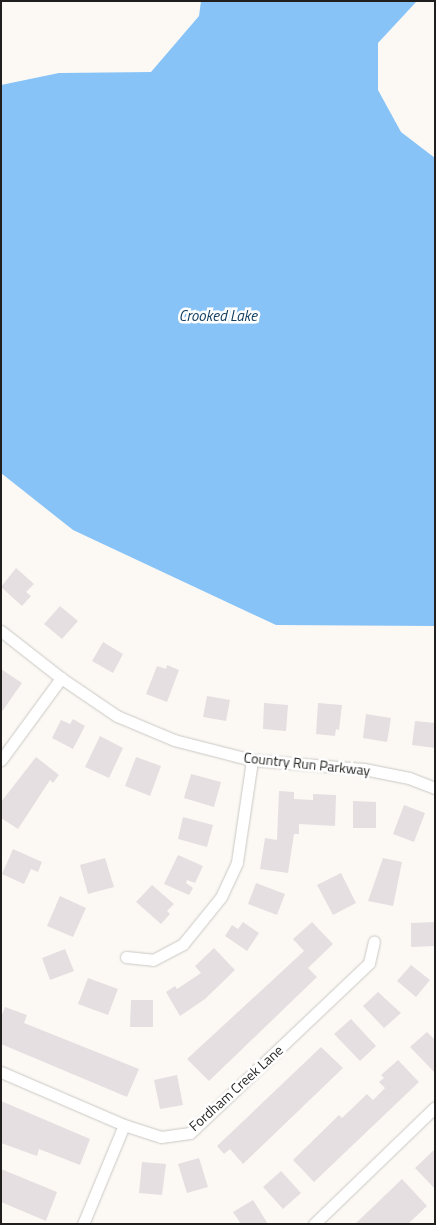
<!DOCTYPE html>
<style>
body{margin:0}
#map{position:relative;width:436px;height:1225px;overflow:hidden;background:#fcf9f5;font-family:"Titillium Web",sans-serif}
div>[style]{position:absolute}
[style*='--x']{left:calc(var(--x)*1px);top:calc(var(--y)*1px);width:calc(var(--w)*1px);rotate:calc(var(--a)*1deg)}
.water>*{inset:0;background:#87c3f7}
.building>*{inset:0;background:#e5dfe1}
.roads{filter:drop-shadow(0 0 1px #cbc8c4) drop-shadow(0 0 1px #cbc8c4)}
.minor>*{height:11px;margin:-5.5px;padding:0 5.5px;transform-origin:5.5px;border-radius:5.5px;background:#fff}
span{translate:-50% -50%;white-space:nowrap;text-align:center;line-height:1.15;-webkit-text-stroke:5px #fff;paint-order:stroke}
.street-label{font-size:14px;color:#201f1e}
.water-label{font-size:15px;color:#103e60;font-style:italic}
.frame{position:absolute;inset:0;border:2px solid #201f1e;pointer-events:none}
</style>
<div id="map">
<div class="water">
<div style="clip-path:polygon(201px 1px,417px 1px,378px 43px,378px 90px,401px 132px,435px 158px,435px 626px,276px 625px,73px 530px,1px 473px,1px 85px,59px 73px,151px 72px,199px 16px)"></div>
</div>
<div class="building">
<div style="clip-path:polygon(16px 568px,34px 584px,26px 592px,31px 596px,22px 606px,1px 587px)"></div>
<div style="clip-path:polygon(60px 606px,78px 621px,62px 639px,44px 624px)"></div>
<div style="clip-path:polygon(103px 642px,123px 654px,113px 673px,92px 661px)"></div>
<div style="clip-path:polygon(167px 665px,179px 670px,167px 702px,146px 694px,157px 666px,166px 669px)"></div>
<div style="clip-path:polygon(1px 669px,22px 683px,1px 713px)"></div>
<div style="clip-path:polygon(207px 696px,230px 700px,226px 721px,203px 717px)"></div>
<div style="clip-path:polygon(264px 703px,288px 705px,286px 731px,263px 729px)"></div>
<div style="clip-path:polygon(318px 703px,342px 705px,339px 730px,336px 729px,335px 736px,316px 734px)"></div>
<div style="clip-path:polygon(366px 714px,391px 718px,387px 742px,363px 738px)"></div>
<div style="clip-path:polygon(73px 719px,85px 726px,73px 749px,52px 738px,61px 720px,70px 724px)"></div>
<div style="clip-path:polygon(415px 721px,435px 723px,435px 748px,412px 745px)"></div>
<div style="clip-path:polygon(100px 736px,123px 748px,109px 778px,85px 767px)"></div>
<div style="clip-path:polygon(36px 757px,59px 775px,53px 783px,50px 780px,18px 829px,1px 818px,1px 802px)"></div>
<div style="clip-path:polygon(136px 757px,161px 766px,150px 796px,125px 786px)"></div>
<div style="clip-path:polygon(191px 774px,221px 782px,214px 807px,184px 798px)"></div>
<div style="clip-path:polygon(279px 791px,294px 792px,294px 799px,313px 800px,313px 794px,336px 795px,335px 826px,299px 824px,299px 834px,294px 834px,288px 873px,260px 869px,265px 838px,277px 840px)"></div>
<div style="clip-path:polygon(353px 801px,376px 802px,376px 828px,353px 828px)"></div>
<div style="clip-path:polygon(404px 805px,425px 813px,414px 842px,393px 834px)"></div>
<div style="clip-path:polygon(183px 817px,213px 825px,207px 847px,178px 839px)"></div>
<div style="clip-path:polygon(13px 849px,42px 862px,38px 872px,31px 869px,24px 884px,2px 874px)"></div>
<div style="clip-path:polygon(178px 855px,203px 866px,195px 883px,187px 880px,186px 883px,193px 888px,189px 895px,164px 884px)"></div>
<div style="clip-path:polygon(105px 858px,114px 887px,88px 894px,80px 865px)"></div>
<div style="clip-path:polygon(383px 858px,402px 862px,393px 906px,368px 901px)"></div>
<div style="clip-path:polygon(341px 873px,356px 903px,333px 915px,317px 885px)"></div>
<div style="clip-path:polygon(256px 883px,285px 894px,277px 915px,248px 904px)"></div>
<div style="clip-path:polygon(152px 885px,174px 904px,167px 911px,170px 914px,161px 924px,136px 902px)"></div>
<div style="clip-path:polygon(60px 896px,86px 908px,73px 937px,47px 926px)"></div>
<div style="clip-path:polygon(243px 922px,259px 933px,247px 951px,225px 936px,232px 925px,238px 929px)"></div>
<div style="clip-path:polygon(312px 922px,333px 944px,308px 968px,317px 977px,209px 1081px,187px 1059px,304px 951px,293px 939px)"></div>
<div style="clip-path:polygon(435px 922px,435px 946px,411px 947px,411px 923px)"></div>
<div style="clip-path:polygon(214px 948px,235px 970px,205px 999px,180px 1016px,166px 992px,175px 986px,177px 989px,201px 973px,195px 966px)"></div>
<div style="clip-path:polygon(65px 949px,74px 971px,50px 980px,42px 958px)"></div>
<div style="clip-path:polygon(411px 965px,430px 980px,416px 997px,397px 981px)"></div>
<div style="clip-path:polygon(88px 978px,118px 989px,108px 1015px,78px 1004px)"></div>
<div style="clip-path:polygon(378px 992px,401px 1013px,384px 1028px,363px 1006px)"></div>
<div style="clip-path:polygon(131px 1000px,153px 1000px,153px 1027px,130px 1027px)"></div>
<div style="clip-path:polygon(5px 1007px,27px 1015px,24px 1023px,139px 1069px,127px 1097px,1px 1044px,1px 1017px)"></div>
<div style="clip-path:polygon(351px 1019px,376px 1046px,360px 1061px,334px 1034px)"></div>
<div style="clip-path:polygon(427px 1032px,435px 1040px,435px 1073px,410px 1047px)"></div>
<div style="clip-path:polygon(321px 1047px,343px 1068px,243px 1164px,230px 1149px,224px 1154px,217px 1146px)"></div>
<div style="clip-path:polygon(398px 1060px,419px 1082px,314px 1182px,293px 1160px,339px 1115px,342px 1118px,367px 1094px,373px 1100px,385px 1088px,379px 1082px,384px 1078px,381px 1075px)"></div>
<div style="clip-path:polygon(177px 1075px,183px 1105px,160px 1109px,154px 1080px)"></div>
<div style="clip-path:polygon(1px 1101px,90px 1139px,80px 1165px,39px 1149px,37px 1156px,1px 1143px)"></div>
<div style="clip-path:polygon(435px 1149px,435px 1189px,415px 1168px)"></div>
<div style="clip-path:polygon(199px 1158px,208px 1187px,187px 1193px,178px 1164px)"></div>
<div style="clip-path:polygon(142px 1162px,166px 1164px,162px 1195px,139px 1193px)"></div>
<div style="clip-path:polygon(1px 1169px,57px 1192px,46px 1221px,1px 1202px)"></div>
<div style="clip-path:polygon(281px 1171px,301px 1193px,283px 1209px,263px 1187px)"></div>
<div style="clip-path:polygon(402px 1179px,427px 1206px,408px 1224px,355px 1224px)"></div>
<div style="clip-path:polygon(253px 1200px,268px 1224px,241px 1224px,233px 1212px)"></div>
</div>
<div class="roads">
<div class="minor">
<div style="--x:1;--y:631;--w:76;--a:38.1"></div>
<div style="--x:61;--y:678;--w:68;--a:34.2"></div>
<div style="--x:117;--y:716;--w:62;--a:22.8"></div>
<div style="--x:174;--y:740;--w:81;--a:14.4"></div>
<div style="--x:252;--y:760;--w:112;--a:4.6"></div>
<div style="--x:364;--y:769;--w:46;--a:11.3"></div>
<div style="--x:409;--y:778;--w:28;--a:21"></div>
<div style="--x:1;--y:760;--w:102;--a:-53.8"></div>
<div style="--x:126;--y:957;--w:27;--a:6"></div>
<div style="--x:153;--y:960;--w:34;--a:-28"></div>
<div style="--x:183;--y:944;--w:60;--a:-51"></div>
<div style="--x:221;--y:897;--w:38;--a:-65"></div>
<div style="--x:237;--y:862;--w:103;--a:-81.6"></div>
<div style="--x:1;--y:1072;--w:134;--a:23.3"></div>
<div style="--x:124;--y:1125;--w:39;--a:18"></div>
<div style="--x:161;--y:1137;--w:29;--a:-8"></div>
<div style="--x:190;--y:1133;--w:247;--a:-43.5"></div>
<div style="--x:369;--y:963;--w:22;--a:-77"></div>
<div style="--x:83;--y:1224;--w:107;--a:-67.5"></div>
<div style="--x:314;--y:1224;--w:168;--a:-44"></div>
</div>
</div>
<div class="street-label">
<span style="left:307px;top:764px;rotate:6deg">Country Run Parkway</span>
<span style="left:236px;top:1088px;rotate:-42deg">Fordham Creek Lane</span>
</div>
<div class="water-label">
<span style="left:218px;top:316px">Crooked Lake</span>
</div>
<div class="frame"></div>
</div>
